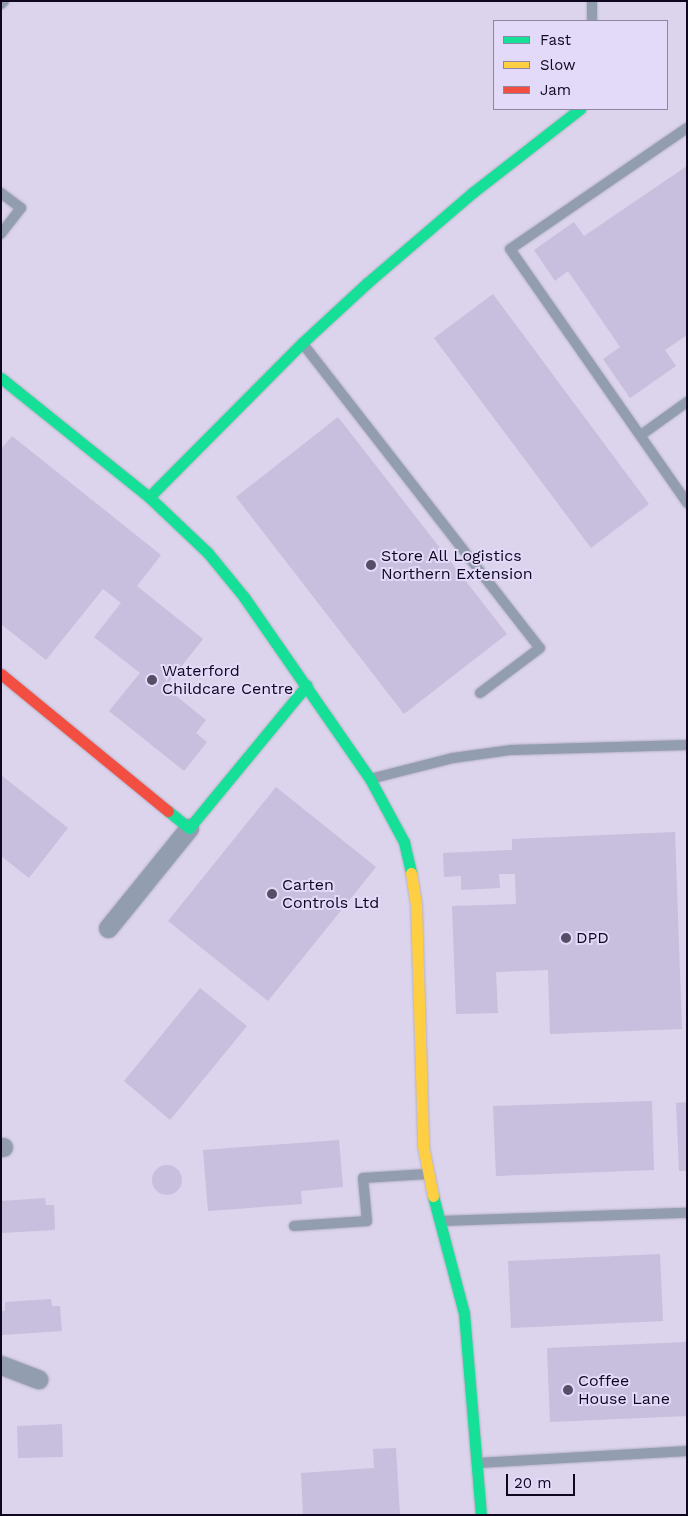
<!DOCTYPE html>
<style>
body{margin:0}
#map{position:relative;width:688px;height:1516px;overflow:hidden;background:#dbd4ec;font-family:"Work Sans",sans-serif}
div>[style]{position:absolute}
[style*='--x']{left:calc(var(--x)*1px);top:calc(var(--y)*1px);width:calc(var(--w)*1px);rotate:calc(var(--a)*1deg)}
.building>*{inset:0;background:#c8bedd}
.round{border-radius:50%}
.roads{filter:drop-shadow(0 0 1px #b7b1c6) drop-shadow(0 0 1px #b7b1c6)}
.lane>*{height:10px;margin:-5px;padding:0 5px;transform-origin:5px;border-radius:5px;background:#929eb0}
.street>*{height:19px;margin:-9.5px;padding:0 9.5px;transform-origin:9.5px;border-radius:9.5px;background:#929eb0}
.fast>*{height:11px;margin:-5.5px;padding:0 5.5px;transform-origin:5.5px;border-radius:5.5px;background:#16e098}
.slow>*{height:11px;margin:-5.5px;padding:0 5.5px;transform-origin:5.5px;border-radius:5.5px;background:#ffcf43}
.jam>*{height:11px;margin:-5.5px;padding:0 5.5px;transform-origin:5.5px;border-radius:5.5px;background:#f24e42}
.dots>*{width:14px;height:14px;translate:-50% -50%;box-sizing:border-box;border:2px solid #e2daf8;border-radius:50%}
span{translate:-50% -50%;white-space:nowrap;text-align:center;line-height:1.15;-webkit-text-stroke:4px #e2daf8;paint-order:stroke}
.poi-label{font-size:16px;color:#0f0620}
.left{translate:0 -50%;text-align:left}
.frame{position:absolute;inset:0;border:2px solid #0f0620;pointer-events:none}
.legend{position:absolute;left:493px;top:20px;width:175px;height:90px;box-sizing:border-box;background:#e2daf8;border:1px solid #8e85a2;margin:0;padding:6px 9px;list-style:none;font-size:15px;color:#0f0620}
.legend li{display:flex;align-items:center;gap:10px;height:25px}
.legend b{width:25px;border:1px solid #8e85a2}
.scale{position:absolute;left:506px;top:1474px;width:69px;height:22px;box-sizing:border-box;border:2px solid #0f0620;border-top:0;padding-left:6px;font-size:15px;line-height:18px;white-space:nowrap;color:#0f0620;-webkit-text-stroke:4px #e2daf8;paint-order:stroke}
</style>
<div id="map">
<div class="building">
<div style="clip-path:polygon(687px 166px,687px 335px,665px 350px,676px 366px,630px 398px,603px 359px,620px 347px,568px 271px,555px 281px,534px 250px,574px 222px,584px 236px)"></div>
<div style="clip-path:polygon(493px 294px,649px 504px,591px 548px,434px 338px)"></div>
<div style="clip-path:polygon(338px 417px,507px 634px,404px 714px,236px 497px)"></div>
<div style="clip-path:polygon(12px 436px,161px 555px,137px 586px,203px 639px,165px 687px,206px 720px,196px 733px,207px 742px,184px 771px,109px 711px,140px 673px,94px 637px,121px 603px,103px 589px,46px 660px,1px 624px,1px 449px)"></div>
<div style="clip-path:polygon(1px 775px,68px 828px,29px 878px,1px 856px)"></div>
<div style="clip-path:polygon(276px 787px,376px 867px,268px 1001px,168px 921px)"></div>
<div style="clip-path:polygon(675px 832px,682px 1029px,550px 1034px,548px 970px,496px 972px,498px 1013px,456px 1014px,452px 906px,516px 904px,515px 874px,499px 874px,500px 888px,461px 890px,461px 876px,444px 877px,443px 853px,512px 850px,512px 839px)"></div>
<div style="clip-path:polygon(200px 988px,247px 1026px,170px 1120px,124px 1081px)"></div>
<div style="clip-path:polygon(652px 1101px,654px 1170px,496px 1176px,493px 1106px)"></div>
<div style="clip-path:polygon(687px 1102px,687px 1171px,679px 1171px,676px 1103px)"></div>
<div style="clip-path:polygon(339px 1140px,343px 1187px,301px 1191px,302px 1204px,208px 1211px,203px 1150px)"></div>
<div class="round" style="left:152px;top:1165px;width:30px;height:30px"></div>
<div style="clip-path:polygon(45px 1198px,46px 1205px,54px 1205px,55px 1230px,1px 1233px,1px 1201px)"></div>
<div style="clip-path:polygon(660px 1254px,663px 1321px,511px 1328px,508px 1261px)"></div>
<div style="clip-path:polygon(51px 1299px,52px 1306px,60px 1306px,62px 1331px,1px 1335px,1px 1311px,5px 1311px,5px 1302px)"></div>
<div style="clip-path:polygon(687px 1342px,687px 1416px,550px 1422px,547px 1348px)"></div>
<div style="clip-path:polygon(62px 1424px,63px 1457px,18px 1458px,17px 1426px)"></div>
<div style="clip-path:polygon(396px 1448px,400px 1515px,303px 1515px,301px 1473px,374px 1468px,373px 1449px)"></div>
</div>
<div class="roads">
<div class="lane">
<div style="--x:592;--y:1;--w:20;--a:90"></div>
<div style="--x:1;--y:4;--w:4;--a:-45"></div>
<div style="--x:687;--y:128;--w:214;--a:145.6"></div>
<div style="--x:510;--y:249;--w:310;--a:55.1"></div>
<div style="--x:1;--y:193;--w:25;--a:37"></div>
<div style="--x:21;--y:208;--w:33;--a:128"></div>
<div style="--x:303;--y:344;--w:385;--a:52.1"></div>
<div style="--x:540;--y:648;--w:75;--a:143.1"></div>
<div style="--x:641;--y:435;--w:57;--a:-35.7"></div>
<div style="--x:370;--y:779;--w:86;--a:-14.2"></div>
<div style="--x:453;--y:758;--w:59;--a:-7.9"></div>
<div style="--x:511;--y:750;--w:176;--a:-1.6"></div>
<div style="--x:440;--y:1221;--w:247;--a:-1.9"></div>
<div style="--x:294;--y:1226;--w:73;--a:-3.9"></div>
<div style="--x:367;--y:1221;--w:43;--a:-95.3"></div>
<div style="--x:363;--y:1178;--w:64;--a:-3.6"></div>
<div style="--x:478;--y:1463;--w:209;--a:-3.3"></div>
</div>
<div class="street">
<div style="--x:108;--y:928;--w:129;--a:-51"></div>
<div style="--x:1;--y:1147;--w:2;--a:0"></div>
<div style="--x:1;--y:1365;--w:40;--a:21"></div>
</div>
<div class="fast">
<div style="--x:1;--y:378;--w:190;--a:38.8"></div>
<div style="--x:149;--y:497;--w:81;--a:43.5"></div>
<div style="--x:208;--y:553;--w:57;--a:50.7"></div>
<div style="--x:244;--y:597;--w:221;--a:55.3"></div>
<div style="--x:370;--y:779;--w:72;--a:61.6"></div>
<div style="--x:404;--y:842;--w:32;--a:77"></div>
<div style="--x:149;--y:497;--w:217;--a:-45.2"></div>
<div style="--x:302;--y:343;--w:88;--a:-42.7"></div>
<div style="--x:367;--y:283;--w:138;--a:-40.6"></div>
<div style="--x:472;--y:193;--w:137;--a:-37.9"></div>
<div style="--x:168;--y:811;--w:27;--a:39"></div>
<div style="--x:189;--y:828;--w:185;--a:-50.5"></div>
<div style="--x:433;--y:1196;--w:121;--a:75.2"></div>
<div style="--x:464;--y:1313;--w:203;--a:85.2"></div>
</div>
<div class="slow">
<div style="--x:411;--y:873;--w:31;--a:81"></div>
<div style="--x:416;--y:904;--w:242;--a:88.3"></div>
<div style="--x:423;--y:1146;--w:51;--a:78.7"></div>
</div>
<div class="jam">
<div style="--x:1;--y:674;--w:216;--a:39.4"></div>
</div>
</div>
<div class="dots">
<div style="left:371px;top:565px;background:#564e67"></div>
<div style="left:152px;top:680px;background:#564e67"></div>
<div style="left:272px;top:894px;background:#564e67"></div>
<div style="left:566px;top:938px;background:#564e67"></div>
<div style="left:568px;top:1390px;background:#564e67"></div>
</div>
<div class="poi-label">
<span class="left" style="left:381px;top:565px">Store All Logistics<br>Northern Extension</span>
<span class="left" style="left:162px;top:680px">Waterford<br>Childcare Centre</span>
<span class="left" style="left:282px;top:894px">Carten<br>Controls Ltd</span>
<span class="left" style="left:576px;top:938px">DPD</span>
<span class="left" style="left:578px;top:1390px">Coffee<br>House Lane</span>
</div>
<div class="frame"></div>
<ul class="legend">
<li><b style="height:6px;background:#16e098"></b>Fast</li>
<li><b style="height:6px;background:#ffcf43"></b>Slow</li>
<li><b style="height:6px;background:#f24e42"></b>Jam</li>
</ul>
<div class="scale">20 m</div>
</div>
